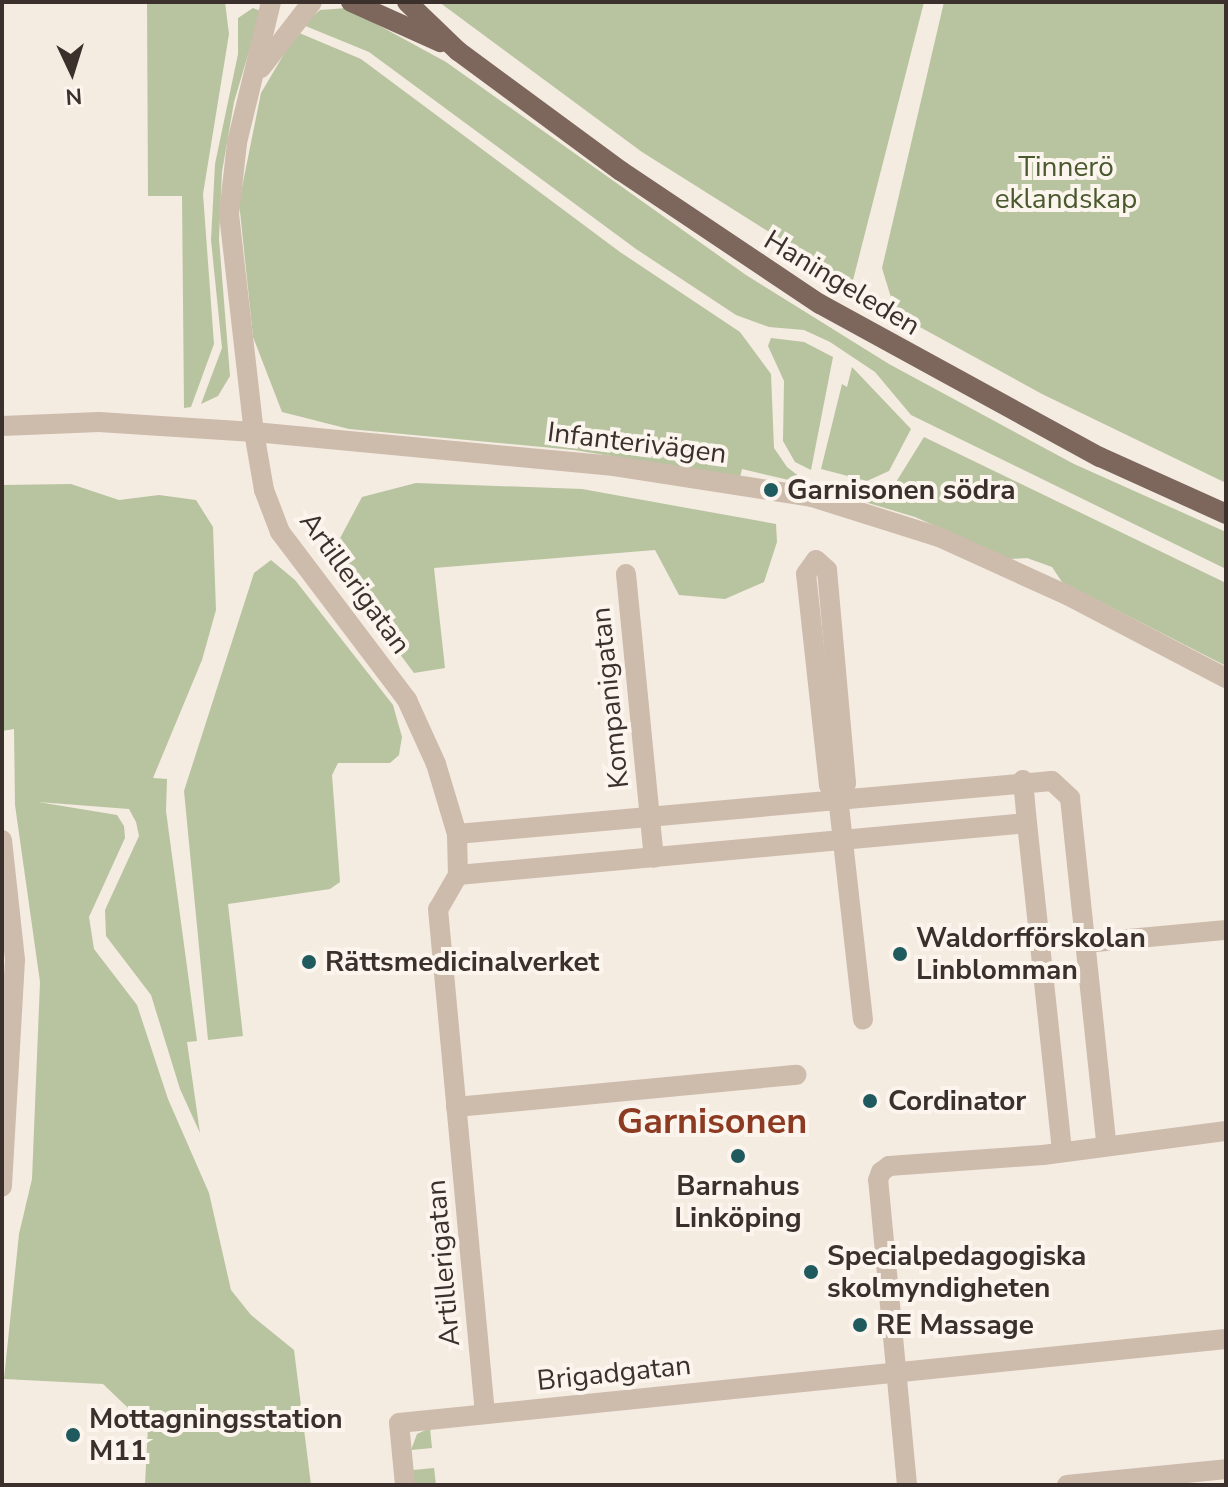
<!DOCTYPE html>
<meta charset="utf-8">
<style>
body{margin:0}
#map{position:relative;width:1228px;height:1487px;overflow:hidden;background:#f4ebe1;font-family:"Nunito Sans",sans-serif}
div>[style]{position:absolute}
[style*='--x']{left:calc(var(--x)*1px);top:calc(var(--y)*1px);width:calc(var(--w)*1px);rotate:calc(var(--a)*1deg)}
.green>*{inset:0;background:#b8c4a0}
.minor>*{height:20px;margin:-10px;padding:0 10px;transform-origin:10px;border-radius:10px;background:#cdbbac}
.major>*{height:20px;margin:-10px;padding:0 10px;transform-origin:10px;border-radius:10px;background:#7d675c}
.dots>*{width:22px;height:22px;translate:-50% -50%;box-sizing:border-box;border:4px solid #fbf5ee;border-radius:50%}
span{translate:-50% -50%;white-space:nowrap;text-align:center;line-height:1.15;-webkit-text-stroke:8px #fbf5ee;paint-order:stroke}
.park-label{font-size:28px;color:#4a5a2e}
.street-label{font-size:28px;color:#3b302b}
.poi-label{font-size:28px;color:#3b302b;font-weight:700}
.left{translate:0 -50%;text-align:left}
.district-label{font-size:36px;color:#8c3b22;font-weight:700}
.frame{position:absolute;inset:0;border:4px solid #3b302b;pointer-events:none}
.north{position:absolute;left:32px;top:32px;width:80px;height:80px;-webkit-text-stroke:6px #fbf5ee;paint-order:stroke;rotate:176deg;font-size:22px;font-weight:700;line-height:32px;text-align:center;color:#3b302b}
.north::after{content:'';display:block;margin:auto;width:28px;height:36px;background:#3b302b;clip-path:polygon(50% 0,100% 100%,50% 72%,0 100%)}
</style>
<div id="map">
<div class="green">
<div style="clip-path:polygon(147px 2px,225px 2px,229px 34px,203px 194px,214px 344px,191px 407px,184px 408px,182px 196px,148px 196px)"></div>
<div style="clip-path:polygon(439px 2px,924px 2px,852px 284px,642px 152px)"></div>
<div style="clip-path:polygon(944px 2px,1226px 2px,1226px 483px,1042px 394px,896px 314px,882px 268px)"></div>
<div style="clip-path:polygon(253px 8px,261px 11px,234px 102px,222px 172px,219px 239px,230px 376px,218px 396px,201px 404px,222px 348px,211px 240px,215px 164px,238px 54px,238px 18px)"></div>
<div style="clip-path:polygon(347px 8px,446px 62px,746px 275px,889px 364px,1074px 464px,1226px 532px,1226px 569px,911px 415px,875px 372px,830px 342px,804px 330px,769px 327px,736px 315px,636px 249px,369px 52px,303px 25px,320px 10px)"></div>
<div style="clip-path:polygon(297px 32px,361px 59px,620px 252px,740px 332px,771px 374px,774px 448px,787px 467px,810px 485px,742px 469px,740px 477px,574px 450px,349px 429px,282px 412px,253px 337px,239px 202px,261px 93px)"></div>
<div style="clip-path:polygon(771px 338px,804px 342px,833px 357px,811px 470px,795px 462px,783px 441px,784px 381px,768px 346px)"></div>
<div style="clip-path:polygon(852px 367px,911px 429px,889px 471px,867px 481px,821px 469px,842px 384px,847px 387px)"></div>
<div style="clip-path:polygon(924px 437px,1226px 583px,1226px 666px,1062px 582px,1052px 567px,1027px 558px,1010px 559px,915px 517px,828px 491px,830px 486px,869px 493px,893px 487px)"></div>
<div style="clip-path:polygon(416px 483px,582px 489px,776px 524px,777px 542px,764px 582px,725px 599px,679px 595px,655px 550px,434px 568px,445px 668px,414px 673px,329px 559px,362px 497px)"></div>
<div style="clip-path:polygon(71px 484px,119px 500px,159px 495px,196px 500px,213px 527px,216px 610px,202px 660px,153px 778px,167px 779px,166px 811px,197px 1041px,187px 1042px,200px 1133px,180px 1089px,151px 995px,106px 936px,105px 910px,139px 836px,136px 822px,129px 809px,38px 802px,117px 815px,124px 826px,125px 838px,89px 917px,94px 949px,137px 1005px,168px 1099px,209px 1193px,231px 1290px,251px 1315px,294px 1350px,311px 1485px,145px 1485px,148px 1427px,103px 1384px,4px 1379px,19px 1234px,32px 1179px,40px 982px,15px 805px,14px 729px,2px 731px,2px 485px)"></div>
<div style="clip-path:polygon(271px 560px,295px 580px,393px 705px,402px 737px,399px 755px,390px 763px,338px 763px,332px 775px,340px 882px,330px 889px,228px 904px,243px 1036px,208px 1040px,184px 791px,254px 573px)"></div>
<div style="clip-path:polygon(430px 1428px,432px 1448px,411px 1450px,417px 1434px)"></div>
<div style="clip-path:polygon(434px 1468px,436px 1485px,414px 1485px,413px 1470px)"></div>
</div>
<div class="minor">
<div style="--x:271;--y:2;--w:145;--a:103.6"></div>
<div style="--x:237;--y:143;--w:71;--a:96.4"></div>
<div style="--x:229;--y:214;--w:219;--a:83.5"></div>
<div style="--x:254;--y:432;--w:59;--a:80.2"></div>
<div style="--x:264;--y:490;--w:45;--a:69.1"></div>
<div style="--x:280;--y:532;--w:211;--a:52.9"></div>
<div style="--x:407;--y:700;--w:70;--a:65.6"></div>
<div style="--x:436;--y:764;--w:73;--a:73.3"></div>
<div style="--x:457;--y:834;--w:41;--a:88.6"></div>
<div style="--x:458;--y:875;--w:39;--a:120"></div>
<div style="--x:438;--y:909;--w:507;--a:84.68"></div>
<div style="--x:261;--y:68;--w:83;--a:-52.3"></div>
<div style="--x:2;--y:426;--w:97;--a:-2.4"></div>
<div style="--x:99;--y:422;--w:155;--a:3.7"></div>
<div style="--x:254;--y:432;--w:362;--a:5.4"></div>
<div style="--x:614;--y:466;--w:200;--a:8.9"></div>
<div style="--x:812;--y:497;--w:133;--a:17.5"></div>
<div style="--x:939;--y:537;--w:141;--a:24.4"></div>
<div style="--x:1067;--y:595;--w:179;--a:27.6"></div>
<div style="--x:816;--y:560;--w:15;--a:42"></div>
<div style="--x:827;--y:570;--w:214;--a:84.9"></div>
<div style="--x:846;--y:783;--w:16;--a:120"></div>
<div style="--x:838;--y:797;--w:15;--a:-127"></div>
<div style="--x:829;--y:785;--w:212;--a:-96.2"></div>
<div style="--x:806;--y:574;--w:17;--a:-54"></div>
<div style="--x:626;--y:574;--w:285;--a:84.4"></div>
<div style="--x:1023;--y:780;--w:43;--a:84.7"></div>
<div style="--x:838;--y:797;--w:224;--a:83.6"></div>
<div style="--x:457;--y:834;--w:597;--a:-5.09"></div>
<div style="--x:1052;--y:781;--w:25;--a:43"></div>
<div style="--x:1070;--y:798;--w:347;--a:84"></div>
<div style="--x:2;--y:840;--w:121;--a:83.8"></div>
<div style="--x:15;--y:960;--w:227;--a:93.3"></div>
<div style="--x:458;--y:875;--w:571;--a:-5.22"></div>
<div style="--x:1027;--y:823;--w:329;--a:83.9"></div>
<div style="--x:1085;--y:943;--w:142;--a:-5.3"></div>
<div style="--x:456;--y:1107;--w:342;--a:-5.4"></div>
<div style="--x:405;--y:1485;--w:62;--a:-95.5"></div>
<div style="--x:399;--y:1423;--w:831;--a:-5.8"></div>
<div style="--x:907;--y:1485;--w:306;--a:-95.4"></div>
<div style="--x:878;--y:1180;--w:9;--a:-69"></div>
<div style="--x:881;--y:1172;--w:10;--a:-37"></div>
<div style="--x:889;--y:1166;--w:154;--a:-4.1"></div>
<div style="--x:1043;--y:1155;--w:185;--a:-7.5"></div>
<div style="--x:1067;--y:1485;--w:160;--a:-5.7"></div>
</div>
<div class="major">
<div style="--x:351;--y:2;--w:98;--a:24.2"></div>
<div style="--x:407;--y:2;--w:71;--a:43.9"></div>
<div style="--x:458;--y:51;--w:202;--a:36.4"></div>
<div style="--x:621;--y:171;--w:239;--a:33.8"></div>
<div style="--x:820;--y:304;--w:319;--a:28.7"></div>
<div style="--x:1100;--y:457;--w:138;--a:24.3"></div>
</div>
<div class="dots">
<div style="left:771px;top:490px;background:#1f5a5e"></div>
<div style="left:900px;top:954px;background:#1f5a5e"></div>
<div style="left:309px;top:962px;background:#1f5a5e"></div>
<div style="left:870px;top:1101px;background:#1f5a5e"></div>
<div style="left:738px;top:1156px;background:#1f5a5e"></div>
<div style="left:811px;top:1272px;background:#1f5a5e"></div>
<div style="left:860px;top:1325px;background:#1f5a5e"></div>
<div style="left:73px;top:1435px;background:#1f5a5e"></div>
</div>
<div class="park-label">
<span style="left:1066px;top:183px">Tinnerö<br>eklandskap</span>
</div>
<div class="street-label">
<span style="left:842px;top:283px;rotate:31deg">Haningeleden</span>
<span style="left:637px;top:443px;rotate:7deg">Infanterivägen</span>
<span style="left:355px;top:583px;rotate:54deg">Artillerigatan</span>
<span style="left:610px;top:698px;rotate:-96deg">Kompanigatan</span>
<span style="left:443px;top:1263px;rotate:-95deg">Artillerigatan</span>
<span style="left:614px;top:1373px;rotate:-6deg">Brigadgatan</span>
</div>
<div class="poi-label">
<span class="left" style="left:787px;top:490px">Garnisonen södra</span>
<span class="left" style="left:916px;top:954px">Waldorfförskolan<br>Linblomman</span>
<span class="left" style="left:325px;top:962px">Rättsmedicinalverket</span>
<span class="left" style="left:888px;top:1101px">Cordinator</span>
<span style="left:738px;top:1202px">Barnahus<br>Linköping</span>
<span class="left" style="left:827px;top:1272px">Specialpedagogiska<br>skolmyndigheten</span>
<span class="left" style="left:876px;top:1325px">RE Massage</span>
<span class="left" style="left:89px;top:1435px">Mottagningsstation<br>M11</span>
</div>
<div class="district-label">
<span style="left:712px;top:1122px">Garnisonen</span>
</div>
<div class="frame"></div>
<div class="north">N</div>
</div>
